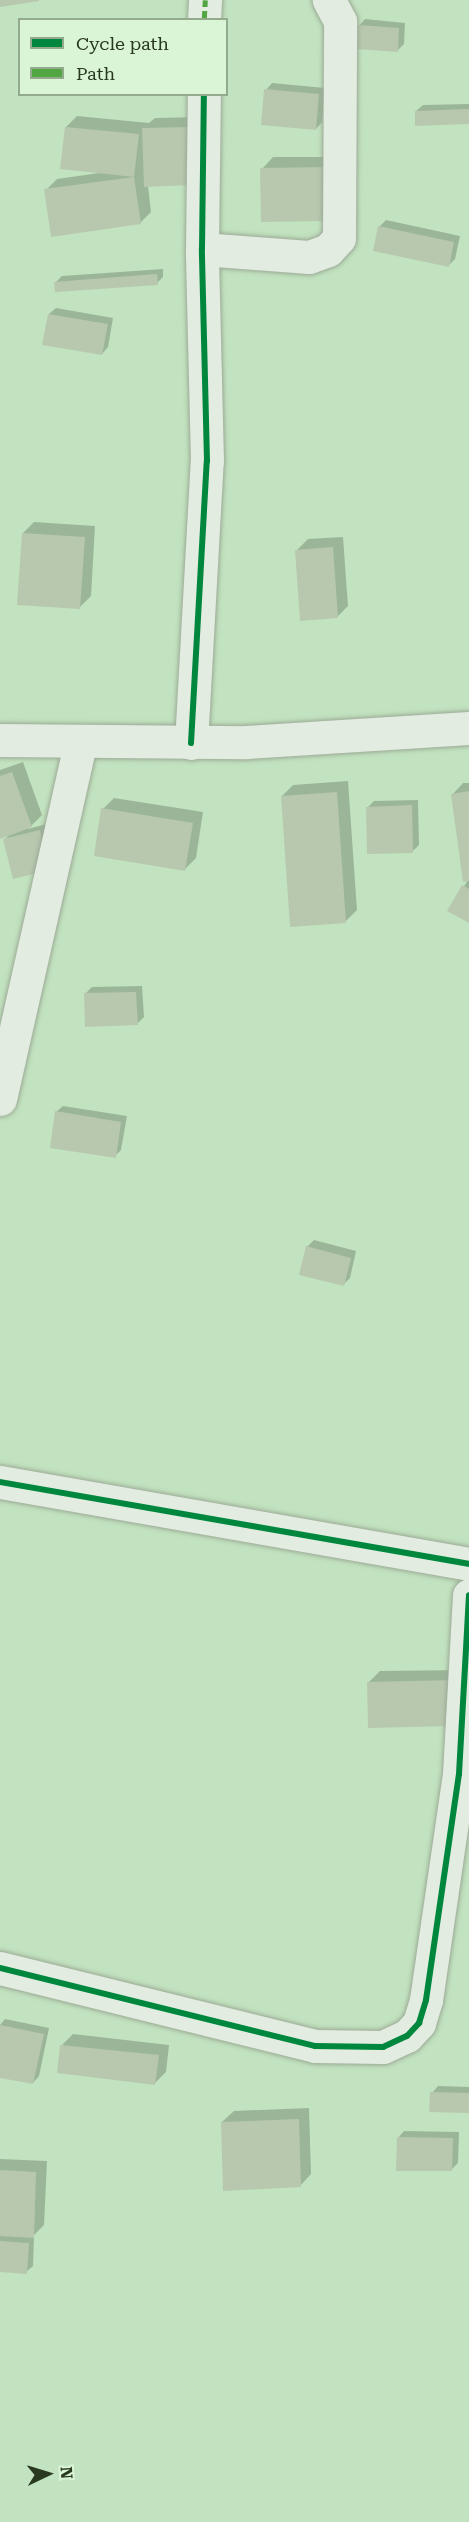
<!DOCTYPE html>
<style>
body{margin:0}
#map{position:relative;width:469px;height:2522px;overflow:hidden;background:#d2e4ce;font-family:"Roboto Serif",serif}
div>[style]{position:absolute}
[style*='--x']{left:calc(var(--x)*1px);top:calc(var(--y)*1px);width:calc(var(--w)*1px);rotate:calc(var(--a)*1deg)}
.farmland>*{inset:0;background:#c2e3bf}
.shadow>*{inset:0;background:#0003}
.building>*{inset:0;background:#b8c8af}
.roads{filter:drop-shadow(0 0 2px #9caa97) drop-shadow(0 0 2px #9caa97)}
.street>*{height:33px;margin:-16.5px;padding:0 16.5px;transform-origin:16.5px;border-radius:16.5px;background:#e2ece0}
.quiet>*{height:4.5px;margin-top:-2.25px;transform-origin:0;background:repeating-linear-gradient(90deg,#51a641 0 9px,transparent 0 13.5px)}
.cycleway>*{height:6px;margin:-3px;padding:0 3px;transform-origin:3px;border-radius:3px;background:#00873e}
span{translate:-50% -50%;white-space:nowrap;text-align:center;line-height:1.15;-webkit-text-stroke:6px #daf5d5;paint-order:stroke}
.legend{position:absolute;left:18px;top:18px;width:210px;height:78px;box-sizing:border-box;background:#daf5d5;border:2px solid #93aa8c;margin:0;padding:8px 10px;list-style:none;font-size:18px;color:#29391f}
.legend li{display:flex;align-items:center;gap:12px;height:30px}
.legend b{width:30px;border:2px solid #93aa8c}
.north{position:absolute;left:18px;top:2444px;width:60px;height:60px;-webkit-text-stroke:4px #daf5d5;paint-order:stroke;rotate:86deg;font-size:16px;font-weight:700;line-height:24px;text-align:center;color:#29391f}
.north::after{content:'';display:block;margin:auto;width:21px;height:27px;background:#29391f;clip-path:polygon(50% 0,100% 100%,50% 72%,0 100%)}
</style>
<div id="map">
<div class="farmland">
<div style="clip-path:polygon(evenodd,0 0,469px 0,469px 2522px,0 2522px,0 0,20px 20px,226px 20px,226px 94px,20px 94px,20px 20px)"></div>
</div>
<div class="shadow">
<div style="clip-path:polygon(365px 19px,405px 23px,404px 44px,397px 51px,359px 26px)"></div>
<div style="clip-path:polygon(272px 83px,325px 88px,322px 122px,316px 129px,266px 90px)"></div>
<div style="clip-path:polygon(469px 104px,469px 123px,416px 111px,423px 105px)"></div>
<div style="clip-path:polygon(77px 116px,149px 123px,155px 118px,202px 117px,148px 186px,151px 212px,140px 223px,46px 190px,57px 179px,99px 173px,66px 127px)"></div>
<div style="clip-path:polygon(273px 157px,340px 157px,341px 209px,262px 169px)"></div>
<div style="clip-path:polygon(386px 220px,460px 236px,455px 259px,449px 265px,379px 227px)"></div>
<div style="clip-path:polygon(163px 269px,163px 277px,157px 283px,56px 282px,62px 276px)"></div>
<div style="clip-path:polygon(56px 308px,113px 318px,108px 347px,102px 354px,49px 314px)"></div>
<div style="clip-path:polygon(34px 522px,95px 526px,91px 596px,80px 607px,23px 533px)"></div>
<div style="clip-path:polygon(343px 537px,348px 606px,337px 617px,297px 550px,308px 539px)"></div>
<div style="clip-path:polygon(23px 762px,42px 815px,28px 829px,46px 824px,56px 862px,5px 839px,10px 834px,0 837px,0 770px)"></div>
<div style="clip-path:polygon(348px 781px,357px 910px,346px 921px,282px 796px,293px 785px)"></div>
<div style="clip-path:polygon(463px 783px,469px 783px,469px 921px,449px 910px,468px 880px,452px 795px)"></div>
<div style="clip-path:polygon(114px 798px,203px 812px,196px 858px,185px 869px,103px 809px)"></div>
<div style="clip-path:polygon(418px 800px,419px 845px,412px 852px,367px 808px,374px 801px)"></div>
<div style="clip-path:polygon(142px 986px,144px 1017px,137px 1024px,86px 993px,92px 987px)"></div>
<div style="clip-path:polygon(63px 1106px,127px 1116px,121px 1150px,115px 1156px,56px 1112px)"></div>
<div style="clip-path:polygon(314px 1240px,356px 1251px,350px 1278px,344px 1284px,307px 1247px)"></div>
<div style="clip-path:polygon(466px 1670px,466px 1713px,369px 1682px,380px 1671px)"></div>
<div style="clip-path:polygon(5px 2019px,49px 2028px,39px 2076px,33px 2083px,0 2076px,0 2025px)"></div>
<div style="clip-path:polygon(73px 2034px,169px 2045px,166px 2072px,155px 2083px,62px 2045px)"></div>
<div style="clip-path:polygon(438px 2086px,469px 2087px,469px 2111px,432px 2093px)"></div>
<div style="clip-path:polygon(309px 2108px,311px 2174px,300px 2186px,222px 2122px,234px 2111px)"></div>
<div style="clip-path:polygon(404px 2131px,459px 2132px,458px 2163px,452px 2169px,398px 2138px)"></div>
<div style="clip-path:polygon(0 2159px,47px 2161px,44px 2225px,34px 2235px,33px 2266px,26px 2272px,0 2271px)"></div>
</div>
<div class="building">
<div style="clip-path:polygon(0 0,39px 0,39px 1px,0 7px)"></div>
<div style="clip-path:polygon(358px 25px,399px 28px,398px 52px,355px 49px)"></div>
<div style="clip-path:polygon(264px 89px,319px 94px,316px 130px,261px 125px)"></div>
<div style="clip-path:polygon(469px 109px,469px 124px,415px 126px,415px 111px)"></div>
<div style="clip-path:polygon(65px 127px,139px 134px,134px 177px,60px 169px)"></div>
<div style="clip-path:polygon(192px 127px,192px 185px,144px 187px,142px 128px)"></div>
<div style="clip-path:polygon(330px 167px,330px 221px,261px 222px,260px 168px)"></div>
<div style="clip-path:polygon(134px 177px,141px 224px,51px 237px,44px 189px)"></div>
<div style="clip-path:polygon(378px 226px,454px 242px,449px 267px,373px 251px)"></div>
<div style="clip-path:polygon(157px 274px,158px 285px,55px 292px,54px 282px)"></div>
<div style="clip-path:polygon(48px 314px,108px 324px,102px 355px,42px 345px)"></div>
<div style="clip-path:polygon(22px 533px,85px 537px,80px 609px,17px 605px)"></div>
<div style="clip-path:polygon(333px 547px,338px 618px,300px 621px,295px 550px)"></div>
<div style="clip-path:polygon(12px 772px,32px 827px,0 839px,0 776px)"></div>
<div style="clip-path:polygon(469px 791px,469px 881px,463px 882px,451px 794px)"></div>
<div style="clip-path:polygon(337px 792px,346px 923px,290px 927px,281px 796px)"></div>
<div style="clip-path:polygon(412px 805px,413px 853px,367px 854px,366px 807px)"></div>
<div style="clip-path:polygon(101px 808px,193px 823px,185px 871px,94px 856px)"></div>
<div style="clip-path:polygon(40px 830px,50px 870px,13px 879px,3px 839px)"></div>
<div style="clip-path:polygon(462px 885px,469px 889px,469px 923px,447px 911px)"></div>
<div style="clip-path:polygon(136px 992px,138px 1025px,85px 1027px,84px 993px)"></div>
<div style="clip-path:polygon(55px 1111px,121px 1122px,116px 1158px,50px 1148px)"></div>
<div style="clip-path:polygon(306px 1246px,351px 1258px,344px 1286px,299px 1275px)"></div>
<div style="clip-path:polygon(455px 1680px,456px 1726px,368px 1728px,367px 1682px)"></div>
<div style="clip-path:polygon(0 2025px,44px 2034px,33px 2084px,0 2078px)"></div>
<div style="clip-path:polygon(60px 2045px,159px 2055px,155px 2085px,57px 2073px)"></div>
<div style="clip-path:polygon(430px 2092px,469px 2093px,469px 2113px,429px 2112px)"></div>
<div style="clip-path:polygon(299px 2119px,301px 2187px,223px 2191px,221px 2122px)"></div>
<div style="clip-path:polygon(397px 2137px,453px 2138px,452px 2171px,396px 2171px)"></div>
<div style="clip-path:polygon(0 2170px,36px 2172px,34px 2238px,0 2236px)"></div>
<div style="clip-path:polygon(0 2241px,29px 2243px,27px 2274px,0 2272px)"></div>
</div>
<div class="roads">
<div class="street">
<div style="--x:204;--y:20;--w:20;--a:-87"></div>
<div style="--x:202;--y:249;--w:107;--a:4.3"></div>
<div style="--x:309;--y:257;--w:20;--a:-20"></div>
<div style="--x:328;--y:250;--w:16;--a:-47"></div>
<div style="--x:339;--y:238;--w:217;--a:-89.7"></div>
<div style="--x:340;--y:21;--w:24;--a:-118"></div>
<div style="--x:0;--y:740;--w:246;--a:0.5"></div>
<div style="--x:246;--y:742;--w:223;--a:-3.6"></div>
<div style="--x:191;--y:743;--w:282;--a:-86.8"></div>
<div style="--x:207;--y:461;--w:212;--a:-91.4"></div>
<div style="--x:202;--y:249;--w:155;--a:-89.3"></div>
<div style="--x:0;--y:1099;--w:364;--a:-77.3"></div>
<div style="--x:0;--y:1482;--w:476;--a:9.9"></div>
<div style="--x:0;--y:1968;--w:325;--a:13.9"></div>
<div style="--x:315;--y:2046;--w:68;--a:0.8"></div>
<div style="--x:383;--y:2047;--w:26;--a:-25"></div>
<div style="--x:407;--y:2036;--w:18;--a:-47"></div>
<div style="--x:419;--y:2023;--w:24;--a:-73"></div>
<div style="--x:426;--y:2000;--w:228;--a:-81.7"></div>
<div style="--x:459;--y:1774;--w:179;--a:-86.8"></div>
</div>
</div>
<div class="quiet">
<div style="--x:204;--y:20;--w:20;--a:-87"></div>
</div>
<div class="cycleway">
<div style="--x:191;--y:743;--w:282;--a:-86.8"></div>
<div style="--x:207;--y:461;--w:212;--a:-91.4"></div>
<div style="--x:202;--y:249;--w:155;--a:-89.3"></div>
<div style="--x:0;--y:1482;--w:476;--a:9.9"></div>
<div style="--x:0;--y:1968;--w:325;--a:13.9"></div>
<div style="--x:315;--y:2046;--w:68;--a:0.8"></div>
<div style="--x:383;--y:2047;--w:26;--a:-25"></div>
<div style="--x:407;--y:2036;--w:18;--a:-47"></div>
<div style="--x:419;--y:2023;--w:24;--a:-73"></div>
<div style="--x:426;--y:2000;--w:228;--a:-81.7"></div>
<div style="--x:459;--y:1774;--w:179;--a:-86.8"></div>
</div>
<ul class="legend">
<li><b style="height:8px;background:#00873e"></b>Cycle path</li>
<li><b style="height:8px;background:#51a641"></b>Path</li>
</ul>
<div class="north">N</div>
</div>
